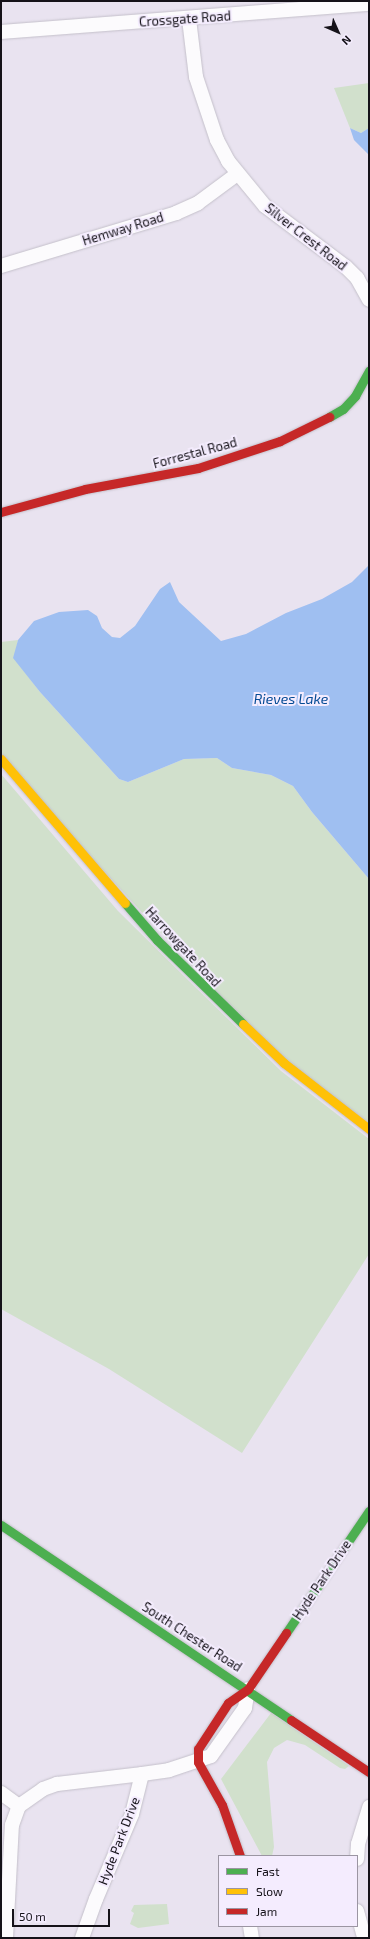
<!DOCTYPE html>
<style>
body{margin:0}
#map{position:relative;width:370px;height:1939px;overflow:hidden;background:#e9e3f0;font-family:"Exo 2",sans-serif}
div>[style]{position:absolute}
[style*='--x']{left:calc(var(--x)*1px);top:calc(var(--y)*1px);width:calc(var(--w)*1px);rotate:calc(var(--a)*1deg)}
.green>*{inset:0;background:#d1e0cc}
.water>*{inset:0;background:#9fbff1}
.roads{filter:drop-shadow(0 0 1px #c4c0ca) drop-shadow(0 0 1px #c4c0ca)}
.street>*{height:14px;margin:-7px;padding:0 7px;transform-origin:7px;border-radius:7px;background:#fcfbfd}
.fast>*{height:9px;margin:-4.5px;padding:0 4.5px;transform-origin:4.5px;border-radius:4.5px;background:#4caf50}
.slow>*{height:9px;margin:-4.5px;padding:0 4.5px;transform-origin:4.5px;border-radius:4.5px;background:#ffc107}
.jam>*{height:9px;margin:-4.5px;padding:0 4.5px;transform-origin:4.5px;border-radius:4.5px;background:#c62828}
span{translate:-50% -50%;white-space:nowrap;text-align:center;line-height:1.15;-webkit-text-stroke:4px #f4ecfe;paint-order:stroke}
.street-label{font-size:13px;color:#151219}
.water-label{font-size:14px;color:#044a94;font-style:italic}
.frame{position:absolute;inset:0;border:2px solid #151219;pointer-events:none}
.legend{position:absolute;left:218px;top:1855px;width:140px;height:72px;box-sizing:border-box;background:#f4ecfe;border:1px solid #9b95a2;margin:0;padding:5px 7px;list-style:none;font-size:12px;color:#151219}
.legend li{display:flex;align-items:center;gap:8px;height:20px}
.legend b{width:20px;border:1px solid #9b95a2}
.north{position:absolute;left:318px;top:12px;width:40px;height:40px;-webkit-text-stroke:3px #f4ecfe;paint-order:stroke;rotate:135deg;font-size:11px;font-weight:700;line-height:16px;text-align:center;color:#151219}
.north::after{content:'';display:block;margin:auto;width:14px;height:18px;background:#151219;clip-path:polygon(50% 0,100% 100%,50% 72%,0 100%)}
.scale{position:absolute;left:12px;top:1909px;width:98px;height:18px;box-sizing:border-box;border:2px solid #151219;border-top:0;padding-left:5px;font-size:12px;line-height:14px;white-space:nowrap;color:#151219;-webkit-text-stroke:3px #f4ecfe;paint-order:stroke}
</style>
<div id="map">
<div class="green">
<div style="clip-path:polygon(369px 83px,369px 128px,361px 133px,350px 128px,334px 88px)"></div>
<div style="clip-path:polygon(18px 640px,14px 658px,40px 692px,119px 779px,128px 782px,184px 759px,217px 758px,232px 768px,271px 775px,293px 786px,312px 812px,369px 879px,369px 1129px,263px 1044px,1px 759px,1px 642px)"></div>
<div style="clip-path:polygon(1px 774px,118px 911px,189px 981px,281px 1071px,369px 1139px,369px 1254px,242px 1453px,109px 1369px,1px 1309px)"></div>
<div style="clip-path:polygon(271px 1713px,349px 1766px,345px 1769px,340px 1768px,305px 1745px,287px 1740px,274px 1748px,267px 1762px,274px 1847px,272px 1856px,262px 1856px,221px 1779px)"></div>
<div style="clip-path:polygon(167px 1904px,169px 1924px,138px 1928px,130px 1924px,134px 1913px,131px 1911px,134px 1905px)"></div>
</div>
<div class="water">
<div style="clip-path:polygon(350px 128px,361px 133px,369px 128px,369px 155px,354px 140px)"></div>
<div style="clip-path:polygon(369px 565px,369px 879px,312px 812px,293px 786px,271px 775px,232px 768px,217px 758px,184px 759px,128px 782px,119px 779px,40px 692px,13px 658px,18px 640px,34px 621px,59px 612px,88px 610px,97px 616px,102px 628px,112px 637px,120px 638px,135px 626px,160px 589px,170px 582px,179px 602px,221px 641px,246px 634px,286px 613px,322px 599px,352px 582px)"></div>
</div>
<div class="roads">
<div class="street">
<div style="--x:189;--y:19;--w:58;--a:83.1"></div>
<div style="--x:196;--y:77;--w:66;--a:71.6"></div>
<div style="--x:217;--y:140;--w:24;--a:62"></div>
<div style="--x:228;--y:161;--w:58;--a:50.6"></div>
<div style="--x:265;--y:206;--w:101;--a:37"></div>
<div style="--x:346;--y:267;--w:16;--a:45"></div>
<div style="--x:357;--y:278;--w:25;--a:61"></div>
<div style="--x:1;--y:32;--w:369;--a:-4.4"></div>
<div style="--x:1;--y:266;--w:183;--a:-16.8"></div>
<div style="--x:176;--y:213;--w:24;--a:-24"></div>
<div style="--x:198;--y:203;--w:49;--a:-36.6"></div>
<div style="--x:1;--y:1793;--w:22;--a:36"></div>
<div style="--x:357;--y:1859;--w:15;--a:-86"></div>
<div style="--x:358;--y:1844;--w:39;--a:-73"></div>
<div style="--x:357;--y:1911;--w:28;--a:75"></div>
<div style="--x:250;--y:1926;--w:12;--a:81"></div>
<div style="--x:6;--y:1938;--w:113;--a:-87"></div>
<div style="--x:12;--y:1825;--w:20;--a:-70"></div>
<div style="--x:19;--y:1806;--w:29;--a:-35"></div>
<div style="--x:43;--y:1789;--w:15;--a:-20"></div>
<div style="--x:57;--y:1784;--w:86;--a:-6.7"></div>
<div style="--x:82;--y:1938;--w:41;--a:-70.3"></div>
<div style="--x:96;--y:1899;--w:92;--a:-67"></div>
<div style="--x:132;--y:1814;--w:41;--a:-76"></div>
<div style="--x:142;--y:1774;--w:27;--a:-8"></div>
<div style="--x:169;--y:1770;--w:44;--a:-18.4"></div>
<div style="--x:211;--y:1756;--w:59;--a:-54.7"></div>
<div style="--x:245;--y:1708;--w:19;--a:-81"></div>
</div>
<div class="fast">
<div style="--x:329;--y:417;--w:16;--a:-30"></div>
<div style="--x:343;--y:409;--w:18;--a:-47"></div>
<div style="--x:355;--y:396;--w:29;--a:-61"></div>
<div style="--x:125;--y:903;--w:49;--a:49.1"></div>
<div style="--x:157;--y:940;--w:120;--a:44.3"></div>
<div style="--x:1;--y:1525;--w:349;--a:33.9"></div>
<div style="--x:286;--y:1633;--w:148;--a:-55.8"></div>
</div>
<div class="slow">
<div style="--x:1;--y:759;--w:190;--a:49.3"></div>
<div style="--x:243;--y:1024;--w:57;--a:43.6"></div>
<div style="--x:284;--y:1063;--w:108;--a:37.8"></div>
</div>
<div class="jam">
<div style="--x:1;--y:512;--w:87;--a:-15.3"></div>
<div style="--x:85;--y:489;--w:115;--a:-10.5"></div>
<div style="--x:198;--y:468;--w:86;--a:-18.2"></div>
<div style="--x:280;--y:441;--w:55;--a:-26.1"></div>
<div style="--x:291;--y:1720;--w:94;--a:33.7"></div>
<div style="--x:240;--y:1856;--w:54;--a:-109.4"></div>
<div style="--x:222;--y:1805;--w:49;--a:-119.2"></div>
<div style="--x:198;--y:1762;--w:13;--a:-90"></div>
<div style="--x:198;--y:1749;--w:55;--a:-56.9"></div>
<div style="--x:228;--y:1703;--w:24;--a:-35"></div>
<div style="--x:248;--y:1689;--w:68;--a:-55.8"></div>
</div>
</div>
<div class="street-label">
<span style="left:185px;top:19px;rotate:-4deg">Crossgate Road</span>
<span style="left:123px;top:229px;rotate:-17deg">Hemway Road</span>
<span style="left:306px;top:237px;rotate:38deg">Silver Crest Road</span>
<span style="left:195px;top:453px;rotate:-15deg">Forrestal Road</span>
<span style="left:183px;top:947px;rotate:47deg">Harrowgate Road</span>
<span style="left:322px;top:1580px;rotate:-56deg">Hyde Park Drive</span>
<span style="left:192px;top:1637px;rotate:33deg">South Chester Road</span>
<span style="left:119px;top:1841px;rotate:-69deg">Hyde Park Drive</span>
</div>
<div class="water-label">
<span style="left:291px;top:699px">Rieves Lake</span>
</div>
<div class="frame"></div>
<ul class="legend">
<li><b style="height:5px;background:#4caf50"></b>Fast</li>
<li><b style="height:5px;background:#ffc107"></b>Slow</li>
<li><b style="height:5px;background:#c62828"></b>Jam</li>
</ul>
<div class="north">N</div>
<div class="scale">50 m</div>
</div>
